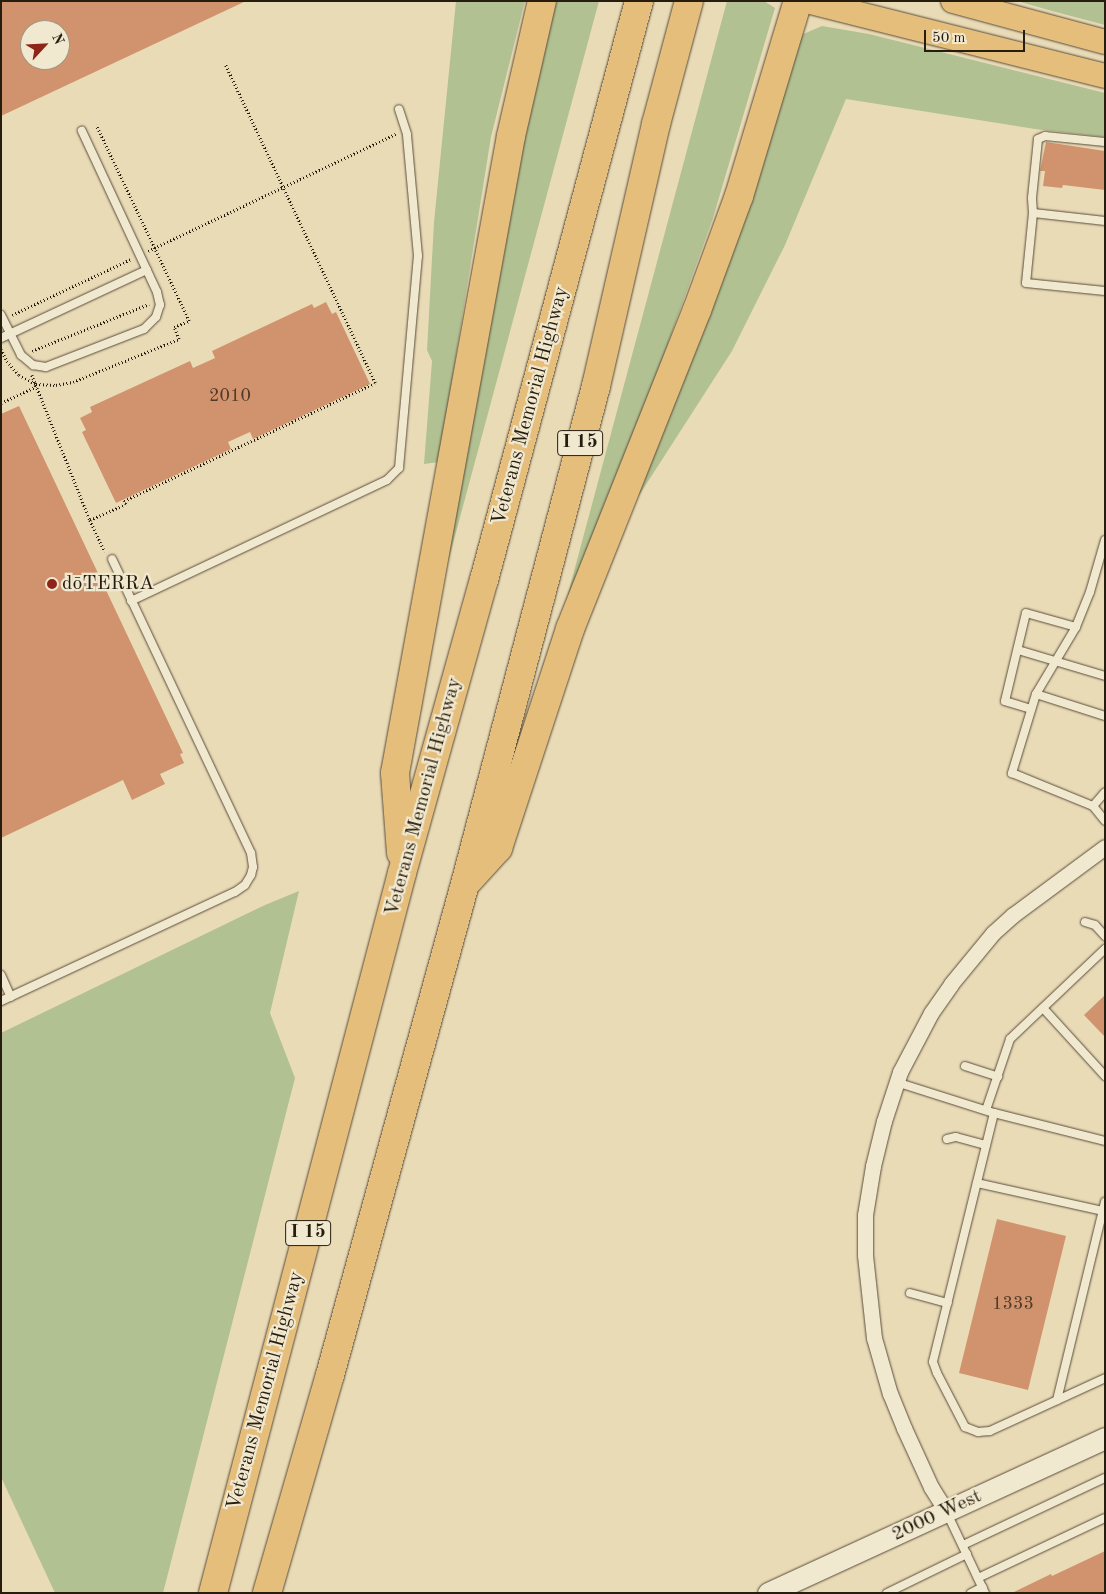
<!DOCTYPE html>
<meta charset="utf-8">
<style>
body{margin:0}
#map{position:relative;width:1106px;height:1594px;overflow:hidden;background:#eadbb7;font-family:"Old Standard TT",serif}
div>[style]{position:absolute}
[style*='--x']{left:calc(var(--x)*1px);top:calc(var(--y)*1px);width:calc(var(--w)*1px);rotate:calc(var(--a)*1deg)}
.green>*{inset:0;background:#b2c192}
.building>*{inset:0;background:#d0936e}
.path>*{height:2.5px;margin-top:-1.25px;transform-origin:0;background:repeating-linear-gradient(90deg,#271d0f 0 1px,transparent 0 3.5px)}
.roads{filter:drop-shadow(0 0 1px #584c39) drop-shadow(0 0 1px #584c39)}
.lane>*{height:8px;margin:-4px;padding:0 4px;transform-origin:4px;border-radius:4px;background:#f1e8d0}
.street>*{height:15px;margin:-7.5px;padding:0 7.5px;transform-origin:7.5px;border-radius:7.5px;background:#f1e8d0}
.secondary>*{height:21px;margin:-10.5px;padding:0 10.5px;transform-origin:10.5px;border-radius:10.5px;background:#f1e8d0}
.primary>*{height:24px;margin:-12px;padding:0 12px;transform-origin:12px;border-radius:12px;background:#e5be7c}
.highway>*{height:28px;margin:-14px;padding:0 14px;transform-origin:14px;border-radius:14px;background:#e5be7c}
.dots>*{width:14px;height:14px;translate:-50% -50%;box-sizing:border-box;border:2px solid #f1e8d0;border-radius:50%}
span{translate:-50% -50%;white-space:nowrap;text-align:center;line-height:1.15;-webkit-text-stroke:4.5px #f1e8d0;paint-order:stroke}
.number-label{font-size:18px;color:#513a27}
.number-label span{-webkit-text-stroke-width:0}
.shield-label span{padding:1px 4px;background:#f1e8d0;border:1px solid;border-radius:4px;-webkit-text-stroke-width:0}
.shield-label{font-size:19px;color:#271d0f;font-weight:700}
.street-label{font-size:20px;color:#271d0f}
.poi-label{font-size:20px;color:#271d0f}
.left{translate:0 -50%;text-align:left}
.frame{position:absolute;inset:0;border:2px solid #271d0f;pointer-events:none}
.north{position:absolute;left:20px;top:20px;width:50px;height:50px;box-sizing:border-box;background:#f1e8d0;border:1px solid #a09783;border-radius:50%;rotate:65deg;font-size:14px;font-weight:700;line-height:20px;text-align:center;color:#271d0f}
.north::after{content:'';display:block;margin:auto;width:18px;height:22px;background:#8f2418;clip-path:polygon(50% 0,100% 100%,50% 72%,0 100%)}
.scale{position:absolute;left:924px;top:30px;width:101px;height:22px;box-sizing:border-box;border:2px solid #271d0f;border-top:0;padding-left:6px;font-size:15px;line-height:18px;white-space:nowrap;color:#271d0f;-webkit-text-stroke:4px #f1e8d0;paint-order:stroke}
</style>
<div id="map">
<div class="green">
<div style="clip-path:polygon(456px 1px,525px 1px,491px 137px,439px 462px,424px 464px,432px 361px,427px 350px,434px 222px)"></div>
<div style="clip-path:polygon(551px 1px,599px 1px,448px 562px,470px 425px)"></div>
<div style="clip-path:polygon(727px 1px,764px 1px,775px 8px,713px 218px,577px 597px,547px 672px)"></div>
<div style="clip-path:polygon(1017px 1px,1105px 1px,1105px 25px,1052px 11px)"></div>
<div style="clip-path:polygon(822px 26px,869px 34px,1105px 93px,1105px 137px,1035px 129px,846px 99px,785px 245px,732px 351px,638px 497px,633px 495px,801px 35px)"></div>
<div style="clip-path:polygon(299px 891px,270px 1013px,295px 1078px,163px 1593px,55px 1593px,1px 1477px,1px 1033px,265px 905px)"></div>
</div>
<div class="building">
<div style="clip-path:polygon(evenodd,1px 1px,246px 1px,1px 116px,1px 1px,30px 30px,60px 30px,60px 60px,30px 60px,30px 30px)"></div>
<div style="clip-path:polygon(1046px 142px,1105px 151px,1105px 190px,1063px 185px,1062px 188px,1043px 186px,1045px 171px,1040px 171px)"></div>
<div style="clip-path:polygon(326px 302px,332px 314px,336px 312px,370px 384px,253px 439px,250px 432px,228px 442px,231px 449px,116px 503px,82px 432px,86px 430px,80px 418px,92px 412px,90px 407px,190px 361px,193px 368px,215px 358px,212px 351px,312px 304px,314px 308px)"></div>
<div style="clip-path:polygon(19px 406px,183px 753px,180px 754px,184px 763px,160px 774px,165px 784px,132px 800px,123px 780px,1px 838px,1px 414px)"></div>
<div style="clip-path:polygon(1105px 995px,1105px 1037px,1084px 1015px)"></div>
<div style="clip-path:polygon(997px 1219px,1066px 1236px,1028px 1390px,959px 1373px)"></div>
<div style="clip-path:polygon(1105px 1551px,1105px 1593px,1012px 1593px,1051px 1574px,1052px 1576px)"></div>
</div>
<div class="path">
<div style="--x:148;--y:251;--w:274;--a:-25.3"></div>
<div style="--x:12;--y:315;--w:132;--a:-25.2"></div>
<div style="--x:1;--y:349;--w:13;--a:63"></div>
<div style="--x:7;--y:361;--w:18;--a:49"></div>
<div style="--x:19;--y:375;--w:19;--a:28"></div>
<div style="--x:36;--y:384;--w:20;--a:3"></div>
<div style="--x:56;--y:385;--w:17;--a:-10"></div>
<div style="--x:73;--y:382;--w:114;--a:-22.1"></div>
<div style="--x:179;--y:339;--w:13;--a:-113"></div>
<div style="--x:174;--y:327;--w:16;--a:-22"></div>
<div style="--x:189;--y:321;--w:217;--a:-115.4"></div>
<div style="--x:32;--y:351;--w:126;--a:-21.9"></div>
<div style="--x:32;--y:375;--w:156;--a:68.2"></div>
<div style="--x:90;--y:520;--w:35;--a:65"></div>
<div style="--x:1;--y:403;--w:38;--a:-25"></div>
<div style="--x:35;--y:387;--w:3;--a:-72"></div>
<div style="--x:90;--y:520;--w:39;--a:-24"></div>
<div style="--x:126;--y:504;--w:4;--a:-124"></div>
<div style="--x:124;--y:501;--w:277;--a:-25.2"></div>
<div style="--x:375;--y:383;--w:353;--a:-115.2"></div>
</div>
<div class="roads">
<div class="lane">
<div style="--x:1033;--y:213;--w:15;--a:-94"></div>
<div style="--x:1032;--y:198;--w:59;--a:-84.2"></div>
<div style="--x:1038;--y:139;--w:8;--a:-23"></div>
<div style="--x:1045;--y:136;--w:60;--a:5.7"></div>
<div style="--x:1105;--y:221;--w:72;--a:-173.7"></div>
<div style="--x:1033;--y:213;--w:70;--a:95.7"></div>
<div style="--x:1026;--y:283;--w:79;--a:5.8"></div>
<div style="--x:1;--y:315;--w:45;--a:63.4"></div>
<div style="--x:21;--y:355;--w:16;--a:40"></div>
<div style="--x:33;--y:365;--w:13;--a:9"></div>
<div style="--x:46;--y:367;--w:105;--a:-21.2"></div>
<div style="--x:144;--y:329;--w:17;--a:-45"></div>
<div style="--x:156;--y:317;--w:13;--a:-72"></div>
<div style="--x:160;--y:305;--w:13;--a:-103"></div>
<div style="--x:157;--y:292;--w:178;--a:-115"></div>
<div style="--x:1;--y:338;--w:161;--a:-25"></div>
<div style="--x:1105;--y:540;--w:54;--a:106.1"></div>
<div style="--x:1090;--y:592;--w:38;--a:112"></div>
<div style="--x:1076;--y:627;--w:78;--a:120.8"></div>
<div style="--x:1036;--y:694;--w:83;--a:106.9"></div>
<div style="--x:1012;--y:773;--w:87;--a:22.2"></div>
<div style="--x:1093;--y:806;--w:19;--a:51"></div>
<div style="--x:131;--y:601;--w:283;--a:-25.3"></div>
<div style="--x:387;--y:480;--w:17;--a:-45"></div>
<div style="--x:399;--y:468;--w:213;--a:-84.9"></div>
<div style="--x:418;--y:256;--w:122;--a:-95.2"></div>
<div style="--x:407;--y:134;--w:26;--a:-108"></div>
<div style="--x:1018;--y:650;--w:91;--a:16.6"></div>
<div style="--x:1036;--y:694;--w:72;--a:17.7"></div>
<div style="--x:1031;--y:709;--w:27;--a:-163"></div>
<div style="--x:1005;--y:701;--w:90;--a:-76.6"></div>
<div style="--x:1026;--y:613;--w:52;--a:15.6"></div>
<div style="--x:1093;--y:806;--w:18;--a:-49"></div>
<div style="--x:1085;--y:922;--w:10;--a:17"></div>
<div style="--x:1095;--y:925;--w:15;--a:48"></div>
<div style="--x:1;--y:975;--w:24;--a:66"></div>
<div style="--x:1;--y:1001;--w:258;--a:-25"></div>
<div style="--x:235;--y:892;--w:12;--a:-35"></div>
<div style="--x:245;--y:885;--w:12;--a:-59"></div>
<div style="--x:251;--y:875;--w:8;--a:-76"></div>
<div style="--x:253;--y:867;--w:14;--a:-98"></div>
<div style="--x:251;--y:853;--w:325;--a:-115.3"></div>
<div style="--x:1043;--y:1008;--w:92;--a:47.6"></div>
<div style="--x:965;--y:1066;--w:35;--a:18"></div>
<div style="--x:896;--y:1082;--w:103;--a:17.6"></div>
<div style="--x:994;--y:1113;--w:114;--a:14.2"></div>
<div style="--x:986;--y:1110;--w:75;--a:-71.3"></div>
<div style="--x:1010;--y:1039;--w:131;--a:-43.5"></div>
<div style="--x:994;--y:1113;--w:256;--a:103.8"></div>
<div style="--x:933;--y:1362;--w:12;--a:70"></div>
<div style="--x:937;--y:1373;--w:61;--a:62.6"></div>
<div style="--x:965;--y:1427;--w:14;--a:21"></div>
<div style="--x:978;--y:1432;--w:12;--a:-5"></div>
<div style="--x:990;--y:1431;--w:127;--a:-24.7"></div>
<div style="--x:947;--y:1139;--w:9;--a:-13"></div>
<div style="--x:956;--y:1137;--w:31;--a:15"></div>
<div style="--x:977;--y:1183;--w:129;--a:12.5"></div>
<div style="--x:910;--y:1293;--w:39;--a:15"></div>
<div style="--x:1057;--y:1400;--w:204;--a:-76.4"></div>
<div style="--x:946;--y:1511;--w:91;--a:64.6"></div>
<div style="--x:963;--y:1545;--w:157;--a:-25.3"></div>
<div style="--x:978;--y:1578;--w:140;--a:-25.3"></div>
<div style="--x:887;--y:1593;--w:89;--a:-26"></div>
<div style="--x:971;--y:1593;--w:13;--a:-27"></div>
</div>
<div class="street">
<div style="--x:946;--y:1511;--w:28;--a:-122"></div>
<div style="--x:931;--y:1487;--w:65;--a:-114.6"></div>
<div style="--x:904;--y:1428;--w:37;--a:-112"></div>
<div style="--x:890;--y:1394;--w:58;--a:-105.9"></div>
<div style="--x:874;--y:1338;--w:83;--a:-96.2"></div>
<div style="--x:865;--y:1255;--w:40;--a:-90"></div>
<div style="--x:865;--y:1215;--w:50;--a:-80.7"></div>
<div style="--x:873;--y:1166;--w:46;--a:-76.3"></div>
<div style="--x:884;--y:1121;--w:52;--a:-71.9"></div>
<div style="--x:900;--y:1072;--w:67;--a:-62.3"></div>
<div style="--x:931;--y:1013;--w:35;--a:-55"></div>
<div style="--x:951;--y:984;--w:66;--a:-50.5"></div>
<div style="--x:993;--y:933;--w:27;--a:-42"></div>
<div style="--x:1013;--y:915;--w:114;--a:-36.5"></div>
</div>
<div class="secondary">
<div style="--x:768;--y:1593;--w:371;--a:-24.7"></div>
</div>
<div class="primary">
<div style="--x:807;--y:1;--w:307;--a:14.1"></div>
<div style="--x:953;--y:1;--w:157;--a:15.1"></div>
</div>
<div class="highway">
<div style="--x:401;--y:853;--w:80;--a:-94.3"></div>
<div style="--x:395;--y:773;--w:647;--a:-79.68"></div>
<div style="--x:511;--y:136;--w:139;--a:-77.1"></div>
<div style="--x:468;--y:881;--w:45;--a:-47.7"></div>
<div style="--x:498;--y:848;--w:231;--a:-71.8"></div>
<div style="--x:570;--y:629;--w:343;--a:-68.3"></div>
<div style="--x:697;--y:310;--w:121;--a:-69.8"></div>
<div style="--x:739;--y:196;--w:204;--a:-73.2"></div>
<div style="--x:213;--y:1593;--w:744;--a:-75.29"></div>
<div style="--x:402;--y:873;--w:304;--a:-74.4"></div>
<div style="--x:484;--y:580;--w:599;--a:-75.01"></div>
<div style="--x:267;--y:1593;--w:227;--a:-73.9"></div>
<div style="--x:330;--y:1375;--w:509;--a:-74.63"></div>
<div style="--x:465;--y:884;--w:515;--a:-75.26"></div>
<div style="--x:596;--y:386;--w:269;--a:-77.1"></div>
<div style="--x:656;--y:124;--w:127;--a:-75"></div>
</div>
</div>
<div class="dots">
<div style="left:52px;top:584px;background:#8f2418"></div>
</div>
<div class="number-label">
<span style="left:230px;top:396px">2010</span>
<span style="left:1013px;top:1304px">1333</span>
</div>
<div class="shield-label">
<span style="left:580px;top:443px">I 15</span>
<span style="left:308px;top:1233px">I 15</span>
</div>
<div class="street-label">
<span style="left:531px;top:406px;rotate:-75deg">Veterans Memorial Highway</span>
<span style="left:424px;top:797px;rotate:-75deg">Veterans Memorial Highway</span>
<span style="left:266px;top:1391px;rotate:-75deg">Veterans Memorial Highway</span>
<span style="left:937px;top:1516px;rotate:-25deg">2000 West</span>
</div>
<div class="poi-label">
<span class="left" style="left:62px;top:584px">dōTERRA</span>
</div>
<div class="frame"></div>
<div class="north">N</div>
<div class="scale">50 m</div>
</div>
